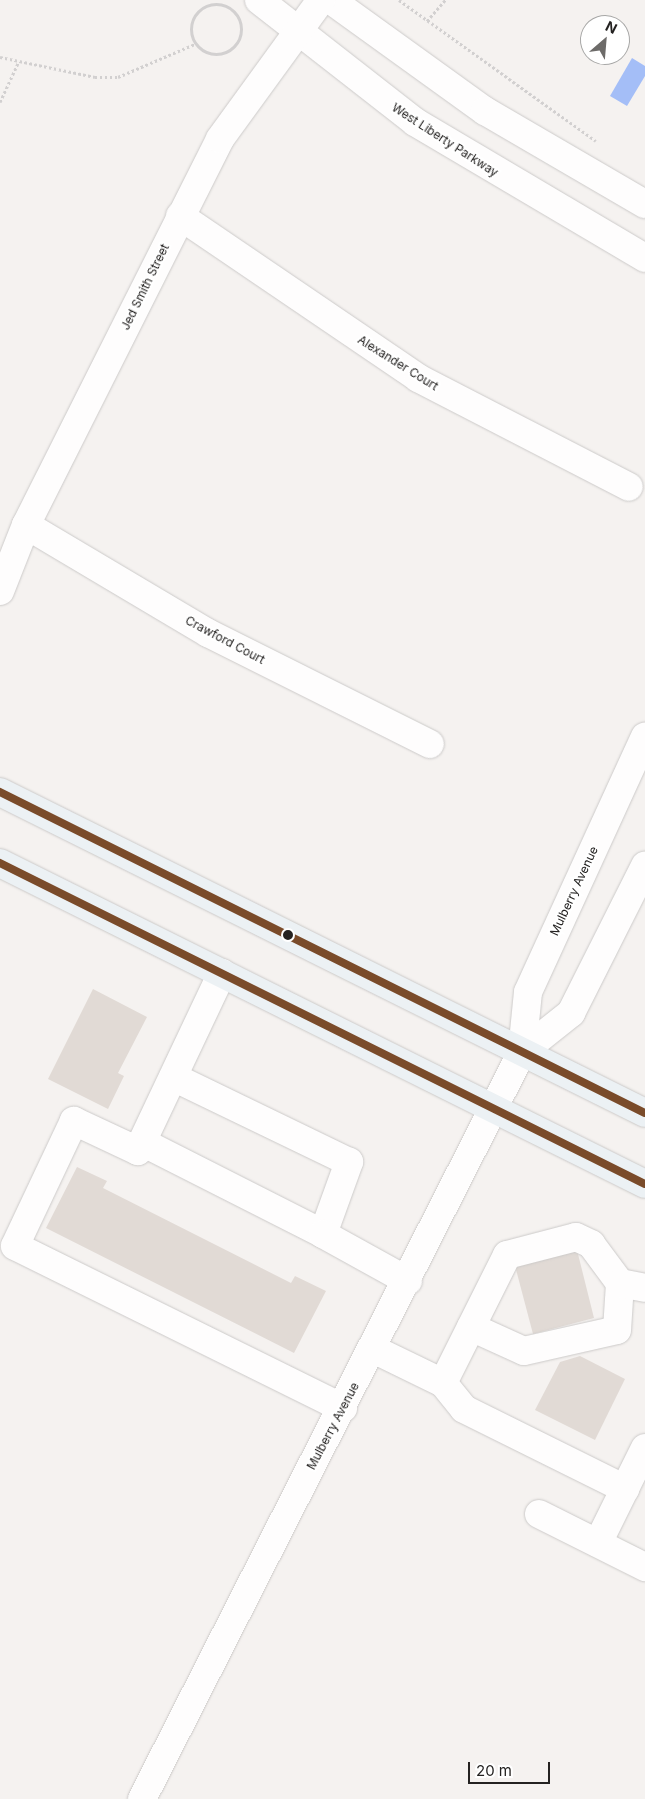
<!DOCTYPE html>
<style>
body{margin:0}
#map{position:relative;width:645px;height:1799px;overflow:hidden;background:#f5f2f0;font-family:Inter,sans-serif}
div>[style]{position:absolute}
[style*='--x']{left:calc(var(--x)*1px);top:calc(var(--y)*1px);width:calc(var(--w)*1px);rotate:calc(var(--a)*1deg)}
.water>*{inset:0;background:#a4bef7}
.building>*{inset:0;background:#e1dad5}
.path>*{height:3px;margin-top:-1.5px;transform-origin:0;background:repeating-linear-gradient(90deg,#d2d0d0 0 2.5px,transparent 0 5px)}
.path>.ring{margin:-1.5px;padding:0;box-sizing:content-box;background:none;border:3px solid #d2d0d0;border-radius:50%}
.roads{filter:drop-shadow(0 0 1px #cccac9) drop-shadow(0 0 1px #cccac9)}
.minor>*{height:28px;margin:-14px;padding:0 14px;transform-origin:14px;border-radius:14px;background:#fefdfd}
.major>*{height:28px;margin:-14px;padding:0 14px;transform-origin:14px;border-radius:14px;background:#ecf1f4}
.bus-1>*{height:8px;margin:-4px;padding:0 4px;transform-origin:4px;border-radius:4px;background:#7a4b2a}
.dots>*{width:14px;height:14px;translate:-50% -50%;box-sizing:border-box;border:2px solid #fff;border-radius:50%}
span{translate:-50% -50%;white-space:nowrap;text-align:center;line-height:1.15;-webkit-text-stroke:4.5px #fff;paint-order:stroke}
.street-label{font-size:12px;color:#242221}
.north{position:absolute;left:580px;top:15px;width:50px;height:50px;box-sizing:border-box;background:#fff;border:1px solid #a7a7a6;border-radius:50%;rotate:27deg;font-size:14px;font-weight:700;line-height:20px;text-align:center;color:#242221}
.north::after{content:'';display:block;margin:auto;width:18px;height:22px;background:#6d6b69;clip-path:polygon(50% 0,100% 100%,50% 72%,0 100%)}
.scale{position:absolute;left:468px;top:1762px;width:82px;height:22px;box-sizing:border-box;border:2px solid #242221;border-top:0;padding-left:6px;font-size:15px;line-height:18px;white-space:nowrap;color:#242221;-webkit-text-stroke:4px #fff;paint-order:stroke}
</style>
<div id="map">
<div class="water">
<div style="clip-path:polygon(632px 58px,645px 66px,645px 76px,627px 106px,610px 96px)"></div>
</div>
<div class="building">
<div style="clip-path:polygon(93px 989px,147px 1017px,118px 1073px,124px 1076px,108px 1109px,48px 1079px)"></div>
<div style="clip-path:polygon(77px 1167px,107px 1181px,103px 1188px,291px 1283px,295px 1276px,326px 1291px,294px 1353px,46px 1228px)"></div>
<div style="clip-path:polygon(576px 1246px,594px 1318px,533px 1334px,514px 1262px)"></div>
<div style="clip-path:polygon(580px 1356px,625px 1379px,595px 1440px,535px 1410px,560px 1362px)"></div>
</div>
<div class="path">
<div style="--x:399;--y:0;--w:242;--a:35.6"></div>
<div class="ring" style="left:191px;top:4px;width:47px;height:47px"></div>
<div style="--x:427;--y:21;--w:28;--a:-49"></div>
<div style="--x:0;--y:57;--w:97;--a:11.9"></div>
<div style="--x:95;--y:77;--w:23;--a:0"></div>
<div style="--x:118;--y:77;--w:84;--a:-23.2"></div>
<div style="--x:0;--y:102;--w:45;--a:-65.1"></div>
</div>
<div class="roads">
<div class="minor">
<div style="--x:259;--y:0;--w:198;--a:38"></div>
<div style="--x:415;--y:122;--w:267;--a:30.6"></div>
<div style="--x:331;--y:0;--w:190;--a:35.8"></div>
<div style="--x:485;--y:111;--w:185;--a:30.2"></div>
<div style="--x:180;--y:216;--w:288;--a:34.2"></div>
<div style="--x:418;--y:378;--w:237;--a:27.3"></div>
<div style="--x:26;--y:525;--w:212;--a:30.7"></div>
<div style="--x:208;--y:633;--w:248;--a:26.6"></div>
<div style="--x:0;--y:591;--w:71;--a:-68.5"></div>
<div style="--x:26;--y:525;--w:432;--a:-63.3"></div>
<div style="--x:220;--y:139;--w:172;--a:-54"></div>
<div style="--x:222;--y:973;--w:197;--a:115.3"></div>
<div style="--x:138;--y:1151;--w:71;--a:-154.9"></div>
<div style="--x:74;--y:1121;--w:138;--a:115.3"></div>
<div style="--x:15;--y:1246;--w:366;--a:26.3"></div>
<div style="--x:522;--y:1052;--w:63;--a:-38.5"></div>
<div style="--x:571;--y:1013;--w:165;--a:-63.3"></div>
<div style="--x:142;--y:1142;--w:203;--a:26.9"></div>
<div style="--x:323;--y:1234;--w:77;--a:-70.1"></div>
<div style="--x:349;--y:1162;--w:195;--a:-154.2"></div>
<div style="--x:323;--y:1234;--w:97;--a:28.9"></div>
<div style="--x:471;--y:1327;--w:58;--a:24.4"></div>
<div style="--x:524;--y:1351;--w:95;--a:-12.7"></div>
<div style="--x:617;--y:1330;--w:47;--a:-86.3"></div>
<div style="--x:373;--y:1349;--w:78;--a:25.9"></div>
<div style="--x:443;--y:1383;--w:143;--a:-63.4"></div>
<div style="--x:507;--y:1255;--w:71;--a:-14.6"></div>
<div style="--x:576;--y:1237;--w:17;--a:25"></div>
<div style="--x:591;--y:1244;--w:49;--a:53.4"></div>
<div style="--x:620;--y:1283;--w:25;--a:11"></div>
<div style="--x:443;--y:1383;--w:33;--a:51"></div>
<div style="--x:464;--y:1409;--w:180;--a:26.4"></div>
<div style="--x:539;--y:1514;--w:119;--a:26.6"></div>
<div style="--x:598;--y:1543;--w:106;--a:-63.7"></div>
<div style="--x:142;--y:1799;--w:838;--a:-63.04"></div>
<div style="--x:522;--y:1052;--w:60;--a:-84.3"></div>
<div style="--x:528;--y:992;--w:281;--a:-65.4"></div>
</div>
<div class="major">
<div style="--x:0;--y:792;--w:720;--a:26.46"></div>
<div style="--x:0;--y:863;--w:720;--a:26.46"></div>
</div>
</div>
<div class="bus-1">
<div style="--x:0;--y:792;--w:720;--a:26.46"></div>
<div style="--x:0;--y:863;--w:720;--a:26.46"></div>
</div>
<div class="dots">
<div style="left:288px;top:935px;background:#242221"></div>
</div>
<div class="street-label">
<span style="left:445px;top:140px;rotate:33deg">West Liberty Parkway</span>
<span style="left:145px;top:287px;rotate:-64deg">Jed Smith Street</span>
<span style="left:398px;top:363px;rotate:32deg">Alexander Court</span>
<span style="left:225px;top:640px;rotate:28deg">Crawford Court</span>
<span style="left:574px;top:891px;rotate:-65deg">Mulberry Avenue</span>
<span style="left:333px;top:1426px;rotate:-62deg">Mulberry Avenue</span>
</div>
<div class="north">N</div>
<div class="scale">20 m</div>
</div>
